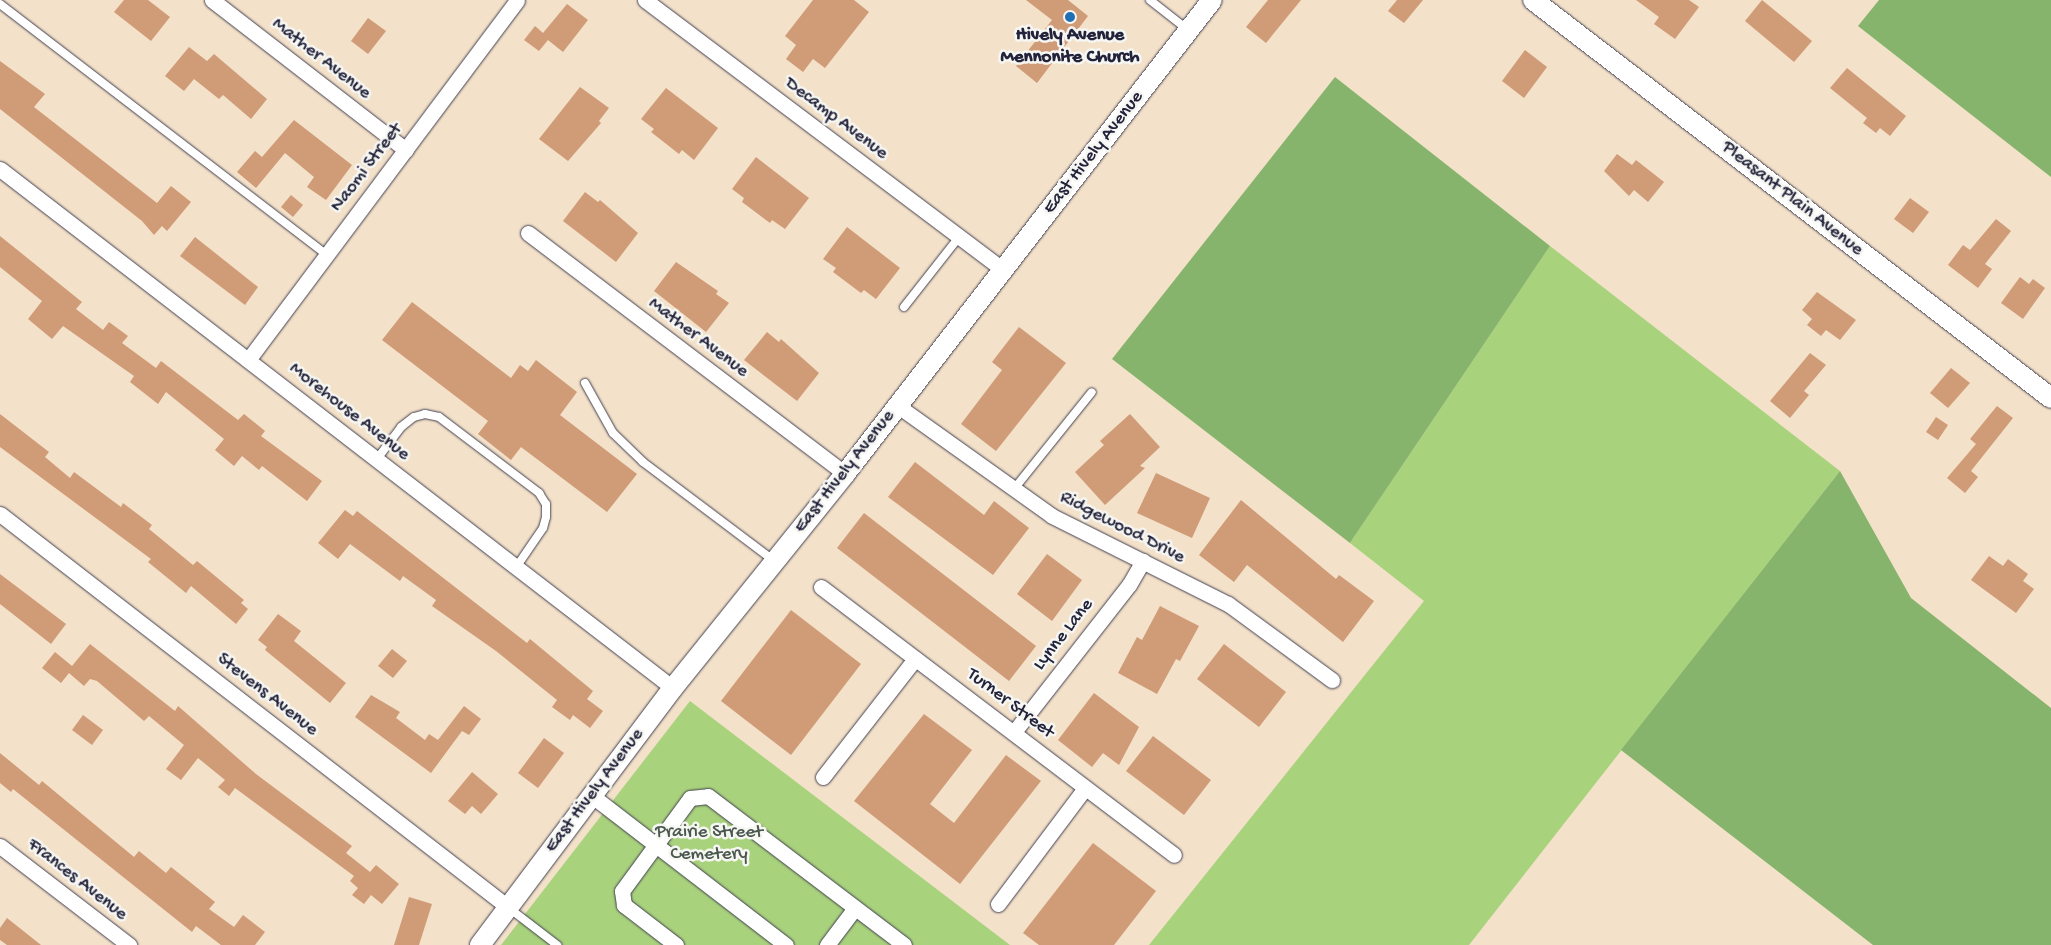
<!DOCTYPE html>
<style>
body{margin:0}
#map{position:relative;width:2051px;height:945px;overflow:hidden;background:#f3e1c9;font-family:"Gochi Hand",sans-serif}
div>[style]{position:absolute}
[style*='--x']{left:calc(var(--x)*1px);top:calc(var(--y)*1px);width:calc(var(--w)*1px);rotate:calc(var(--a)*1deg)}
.green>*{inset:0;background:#a9d27d}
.forest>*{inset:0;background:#86b46c}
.building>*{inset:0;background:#d09b77}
.roads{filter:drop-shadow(0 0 1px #413f50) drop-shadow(0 0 1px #413f50)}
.lane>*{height:8px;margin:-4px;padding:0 4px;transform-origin:4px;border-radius:4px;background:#fff}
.street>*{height:15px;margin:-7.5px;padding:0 7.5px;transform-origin:7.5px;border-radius:7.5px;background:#fff}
.secondary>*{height:20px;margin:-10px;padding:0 10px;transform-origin:10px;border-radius:10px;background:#fff}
.dots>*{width:14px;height:14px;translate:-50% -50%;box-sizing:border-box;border:2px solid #f6f6f2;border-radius:50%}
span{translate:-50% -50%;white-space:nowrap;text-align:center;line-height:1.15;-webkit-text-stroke:5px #f6f6f2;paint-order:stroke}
.poi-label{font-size:19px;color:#22223b;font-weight:700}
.street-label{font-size:19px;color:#22223b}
.park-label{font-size:19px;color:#4a574f}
</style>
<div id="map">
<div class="green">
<div style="clip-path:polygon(1550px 246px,1840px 471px,1469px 945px,1149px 945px,1424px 601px,1350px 543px)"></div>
<div style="clip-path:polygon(690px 701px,1010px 945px,501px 945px)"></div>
</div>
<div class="forest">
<div style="clip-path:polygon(1879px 0,2051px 0,2051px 177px,1858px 26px)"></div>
<div style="clip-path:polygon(1335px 77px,1550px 246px,1350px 543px,1112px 359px)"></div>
<div style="clip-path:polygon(1840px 471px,1911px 598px,2051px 708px,2051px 945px,1873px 945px,1621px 750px)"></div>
</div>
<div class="building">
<div style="clip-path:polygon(124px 0,148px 0,170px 17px,151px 41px,114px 12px)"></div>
<div style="clip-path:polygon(813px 0,854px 0,869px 12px,825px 68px,813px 59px,803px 72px,786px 59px,796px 45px,785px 36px)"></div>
<div style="clip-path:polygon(1026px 0,1068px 0,1088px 16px,1037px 83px,1016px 66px,1052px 20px)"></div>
<div style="clip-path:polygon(1268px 0,1301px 0,1266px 43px,1246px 27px)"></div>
<div style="clip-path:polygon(1397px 0,1423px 0,1404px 23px,1388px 11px)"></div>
<div style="clip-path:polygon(1636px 0,1689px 0,1699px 7px,1675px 39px,1654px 24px,1659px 17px)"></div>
<div style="clip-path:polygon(1762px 0,1812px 41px,1794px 62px,1745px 21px)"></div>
<div style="clip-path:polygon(567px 4px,588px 20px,563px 52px,548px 40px,539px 51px,524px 40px,535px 26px,543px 33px)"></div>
<div style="clip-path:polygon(368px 18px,386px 31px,368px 54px,351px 41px)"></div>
<div style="clip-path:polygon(189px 47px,207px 61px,214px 54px,267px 99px,251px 119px,223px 95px,219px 99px,194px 79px,184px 91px,165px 76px)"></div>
<div style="clip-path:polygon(1525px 50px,1547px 67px,1524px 98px,1502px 81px)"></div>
<div style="clip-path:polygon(0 61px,45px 94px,34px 107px,157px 203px,171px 186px,191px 202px,167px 231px,162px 226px,154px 235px,142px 221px,0 109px)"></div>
<div style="clip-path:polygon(1847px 68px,1906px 116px,1890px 136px,1880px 128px,1876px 133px,1863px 123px,1867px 118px,1830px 88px)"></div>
<div style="clip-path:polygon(580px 87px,609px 108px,599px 121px,601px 123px,568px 161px,539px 139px)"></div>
<div style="clip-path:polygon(666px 88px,718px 128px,694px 160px,682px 150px,679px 154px,651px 132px,654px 129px,641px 119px)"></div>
<div style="clip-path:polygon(294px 120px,352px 165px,326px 200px,307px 187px,314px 177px,285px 153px,256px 188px,237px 172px,255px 151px,262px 157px)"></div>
<div style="clip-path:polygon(1617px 154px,1632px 165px,1636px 160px,1664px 182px,1648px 202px,1634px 190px,1629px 196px,1604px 171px)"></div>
<div style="clip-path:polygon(756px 157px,809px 198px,785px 229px,772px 220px,770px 223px,742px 202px,744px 198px,732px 189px)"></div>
<div style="clip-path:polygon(585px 192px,598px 202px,600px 200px,638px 233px,616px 262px,563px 221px)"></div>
<div style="clip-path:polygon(291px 195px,303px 205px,293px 217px,281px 207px)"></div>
<div style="clip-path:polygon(1910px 198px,1929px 212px,1913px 233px,1894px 219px)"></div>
<div style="clip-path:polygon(1996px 219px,2011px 231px,1985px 264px,1992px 269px,1978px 288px,1948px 265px,1963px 245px,1970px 250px)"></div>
<div style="clip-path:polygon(847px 227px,900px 268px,876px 299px,864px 290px,861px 293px,833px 272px,836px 268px,823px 259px)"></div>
<div style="clip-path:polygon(0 236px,82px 302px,76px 309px,103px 330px,109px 322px,128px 336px,122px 343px,156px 368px,161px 361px,238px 420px,244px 414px,265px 431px,261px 436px,322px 481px,307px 501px,262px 466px,259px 470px,242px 456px,234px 466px,215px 450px,224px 439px,166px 392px,158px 404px,130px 382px,134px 376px,63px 326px,52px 339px,28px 319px,42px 301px,0 267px)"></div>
<div style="clip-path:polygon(195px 237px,258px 287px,245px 305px,180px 256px)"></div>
<div style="clip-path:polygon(676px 262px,718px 291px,716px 294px,729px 303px,706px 332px,654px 291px)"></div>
<div style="clip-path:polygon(2020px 277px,2029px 284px,2033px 279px,2045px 288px,2023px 319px,2001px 303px)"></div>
<div style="clip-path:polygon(1817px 292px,1856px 320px,1840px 340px,1826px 330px,1821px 336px,1807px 325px,1812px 319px,1802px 310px)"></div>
<div style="clip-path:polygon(412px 302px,511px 378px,520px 365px,528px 371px,536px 360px,577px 392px,560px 415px,637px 474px,607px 512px,521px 447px,511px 460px,478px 434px,488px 421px,382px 340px)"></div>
<div style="clip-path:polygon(1019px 327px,1066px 363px,996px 451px,961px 424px,1002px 370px,992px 362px)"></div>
<div style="clip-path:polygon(767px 332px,779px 342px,781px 339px,819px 373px,797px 401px,744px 360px)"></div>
<div style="clip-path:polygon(1810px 353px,1826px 365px,1804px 391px,1809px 395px,1790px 418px,1770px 401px)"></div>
<div style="clip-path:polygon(1951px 368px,1970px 383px,1948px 408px,1930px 393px)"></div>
<div style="clip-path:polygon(1997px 406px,2013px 418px,1971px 471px,1978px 477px,1965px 493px,1947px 478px,1976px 444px,1970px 439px)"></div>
<div style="clip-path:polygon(0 414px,49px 452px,45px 457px,70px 478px,74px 472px,121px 507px,123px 503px,152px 525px,149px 529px,193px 565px,197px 561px,244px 600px,241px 603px,248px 609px,236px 624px,191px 586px,186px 593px,148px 562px,151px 559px,0 447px)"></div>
<div style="clip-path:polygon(1130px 414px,1160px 447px,1140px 466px,1145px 468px,1105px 505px,1075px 472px,1104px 445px,1100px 441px)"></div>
<div style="clip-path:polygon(1936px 417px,1948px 425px,1938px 440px,1926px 432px)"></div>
<div style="clip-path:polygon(915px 462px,984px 515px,994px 501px,1029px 528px,993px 575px,888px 497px)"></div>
<div style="clip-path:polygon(1156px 473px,1210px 498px,1192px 538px,1137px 513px)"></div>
<div style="clip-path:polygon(1241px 500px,1336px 579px,1339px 575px,1374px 601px,1343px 642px,1247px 565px,1234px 582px,1199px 555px)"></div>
<div style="clip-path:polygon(345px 510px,353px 516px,357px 511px,527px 643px,530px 639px,593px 691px,587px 699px,603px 711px,590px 728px,573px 715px,570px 720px,552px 707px,557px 700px,496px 651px,432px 606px,436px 600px,403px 576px,400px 581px,350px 544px,338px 559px,318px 543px)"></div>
<div style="clip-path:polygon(864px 513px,1036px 646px,1009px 681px,837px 548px)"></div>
<div style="clip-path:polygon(1047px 554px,1082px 580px,1052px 621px,1017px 594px)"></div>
<div style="clip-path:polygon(1989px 556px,2003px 566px,2008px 559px,2028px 574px,2023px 581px,2034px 589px,2016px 613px,1971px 580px)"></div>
<div style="clip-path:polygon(0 574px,66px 624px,51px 644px,0 604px)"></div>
<div style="clip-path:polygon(1160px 606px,1199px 626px,1180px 661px,1176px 659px,1157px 694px,1118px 673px,1137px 637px,1142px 640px)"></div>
<div style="clip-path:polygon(791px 610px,861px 664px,791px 755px,721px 701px)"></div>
<div style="clip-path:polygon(278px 614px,301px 631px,294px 641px,346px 683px,330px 703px,265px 650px,267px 647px,258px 640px)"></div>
<div style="clip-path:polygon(90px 644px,175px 711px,178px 706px,256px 774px,352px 846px,346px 853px,370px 872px,376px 865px,399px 884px,382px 904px,371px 895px,364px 904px,352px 895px,358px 888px,350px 881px,354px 876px,235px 788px,229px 796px,218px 787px,225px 780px,198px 758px,181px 780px,166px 769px,184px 745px,149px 716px,144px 721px,97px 681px,90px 679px,84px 686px,69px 673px,61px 683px,42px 668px,55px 652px,72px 666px)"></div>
<div style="clip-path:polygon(1224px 644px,1286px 692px,1259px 727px,1197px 679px)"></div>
<div style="clip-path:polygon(392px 649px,407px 661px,393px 678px,378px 666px)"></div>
<div style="clip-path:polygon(1094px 693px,1139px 727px,1119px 765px,1103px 753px,1092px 767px,1058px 740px)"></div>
<div style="clip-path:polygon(371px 695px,400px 712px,396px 718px,425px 740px,429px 734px,438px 740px,464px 706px,481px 719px,469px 735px,462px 731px,431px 773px,355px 717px)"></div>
<div style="clip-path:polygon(924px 714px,972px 750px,930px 804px,954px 823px,1006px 755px,1041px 781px,960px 884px,854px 801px)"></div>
<div style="clip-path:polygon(83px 715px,103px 730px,92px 745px,72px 730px)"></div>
<div style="clip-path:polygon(1153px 736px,1211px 780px,1184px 815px,1126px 771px)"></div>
<div style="clip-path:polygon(544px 738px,564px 753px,538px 788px,518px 773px)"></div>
<div style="clip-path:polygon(0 753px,39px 785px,42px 781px,134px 857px,139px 851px,166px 873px,171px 867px,215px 902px,209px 909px,234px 927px,243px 915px,265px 932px,255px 945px,221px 945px,196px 926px,192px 932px,13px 789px,11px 792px,0 783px)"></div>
<div style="clip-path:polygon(472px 772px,498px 794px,481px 814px,472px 806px,465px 814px,448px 801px)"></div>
<div style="clip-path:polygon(1093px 843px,1156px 891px,1114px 945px,1039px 945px,1023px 933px)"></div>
<div style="clip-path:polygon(409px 897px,432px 904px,419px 945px,394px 945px)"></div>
<div style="clip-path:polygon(7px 918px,41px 945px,7px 945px,0 940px,0 928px)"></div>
</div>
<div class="roads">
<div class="lane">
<div style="--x:1150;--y:0;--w:48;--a:38.3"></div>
<div style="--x:0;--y:4;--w:412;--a:37.5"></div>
<div style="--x:904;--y:307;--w:89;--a:-51.8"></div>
<div style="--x:585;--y:383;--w:57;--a:60.8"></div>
<div style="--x:613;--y:433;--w:42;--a:44"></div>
<div style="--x:643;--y:462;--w:163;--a:37"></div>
<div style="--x:377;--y:459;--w:40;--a:-53"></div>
<div style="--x:401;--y:427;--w:16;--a:-38"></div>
<div style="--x:414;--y:417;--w:11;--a:-15"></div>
<div style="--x:425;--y:414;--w:14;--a:12"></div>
<div style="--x:439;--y:417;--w:126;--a:37.2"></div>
<div style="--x:539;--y:493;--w:13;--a:58"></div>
<div style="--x:546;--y:504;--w:13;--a:90"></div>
<div style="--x:546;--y:517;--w:11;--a:105"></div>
<div style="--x:543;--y:528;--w:46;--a:124.4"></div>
<div style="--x:1014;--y:489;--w:124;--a:-51.2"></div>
<div style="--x:509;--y:908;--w:61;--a:37.6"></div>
</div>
<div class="street">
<div style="--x:212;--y:0;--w:245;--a:37.7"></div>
<div style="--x:645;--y:0;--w:448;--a:37"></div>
<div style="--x:0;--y:169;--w:850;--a:37.64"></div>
<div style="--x:528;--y:233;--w:398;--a:37.2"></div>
<div style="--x:248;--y:360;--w:449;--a:-53.2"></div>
<div style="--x:898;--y:406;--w:189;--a:35.5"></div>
<div style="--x:1052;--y:516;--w:197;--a:26.6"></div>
<div style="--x:1228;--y:604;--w:129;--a:36.2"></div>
<div style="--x:0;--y:514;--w:644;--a:37.74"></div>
<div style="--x:821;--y:587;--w:443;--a:37.2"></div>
<div style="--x:1014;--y:732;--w:187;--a:-52"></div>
<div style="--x:1129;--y:585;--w:28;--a:-60"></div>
<div style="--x:823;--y:777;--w:150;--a:-52.1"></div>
<div style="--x:591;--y:795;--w:246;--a:37.6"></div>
<div style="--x:0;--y:846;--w:163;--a:37.5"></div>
<div style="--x:998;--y:904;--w:145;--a:-53.1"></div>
<div style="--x:676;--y:945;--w:66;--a:-142.4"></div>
<div style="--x:624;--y:905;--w:14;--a:-98"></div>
<div style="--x:622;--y:891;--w:115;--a:-53.8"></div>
<div style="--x:690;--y:798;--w:18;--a:-6"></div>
<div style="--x:708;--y:796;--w:246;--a:37.2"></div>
<div style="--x:827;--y:945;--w:46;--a:-52.9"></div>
</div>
<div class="secondary">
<div style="--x:1533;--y:0;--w:653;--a:37.54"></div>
<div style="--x:480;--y:945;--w:321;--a:-53.1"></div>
<div style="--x:673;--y:688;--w:275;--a:-51.2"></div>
<div style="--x:845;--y:474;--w:599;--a:-52.25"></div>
</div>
</div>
<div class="dots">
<div style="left:1070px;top:17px;background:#1f6fb2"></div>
</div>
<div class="poi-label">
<span style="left:1070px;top:47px">Hively Avenue<br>Mennonite Church</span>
</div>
<div class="street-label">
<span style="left:321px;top:59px;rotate:38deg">Mather Avenue</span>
<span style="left:836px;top:119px;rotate:37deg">Decamp Avenue</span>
<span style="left:1094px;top:153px;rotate:-52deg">East Hively Avenue</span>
<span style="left:367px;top:168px;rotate:-53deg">Naomi Street</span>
<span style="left:1792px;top:199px;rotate:38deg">Pleasant Plain Avenue</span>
<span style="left:698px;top:338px;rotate:37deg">Mather Avenue</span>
<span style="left:349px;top:412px;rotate:38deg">Morehouse Avenue</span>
<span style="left:845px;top:472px;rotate:-52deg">East Hively Avenue</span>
<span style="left:1122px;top:528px;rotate:27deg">Ridgewood Drive</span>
<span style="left:1064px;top:635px;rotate:-52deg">Lynne Lane</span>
<span style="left:267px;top:695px;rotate:38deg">Stevens Avenue</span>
<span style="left:1010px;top:704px;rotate:37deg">Turner Street</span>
<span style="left:595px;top:791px;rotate:-53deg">East Hively Avenue</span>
<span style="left:77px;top:880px;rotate:38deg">Frances Avenue</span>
</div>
<div class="park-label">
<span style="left:709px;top:844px">Prairie Street<br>Cemetery</span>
</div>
</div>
